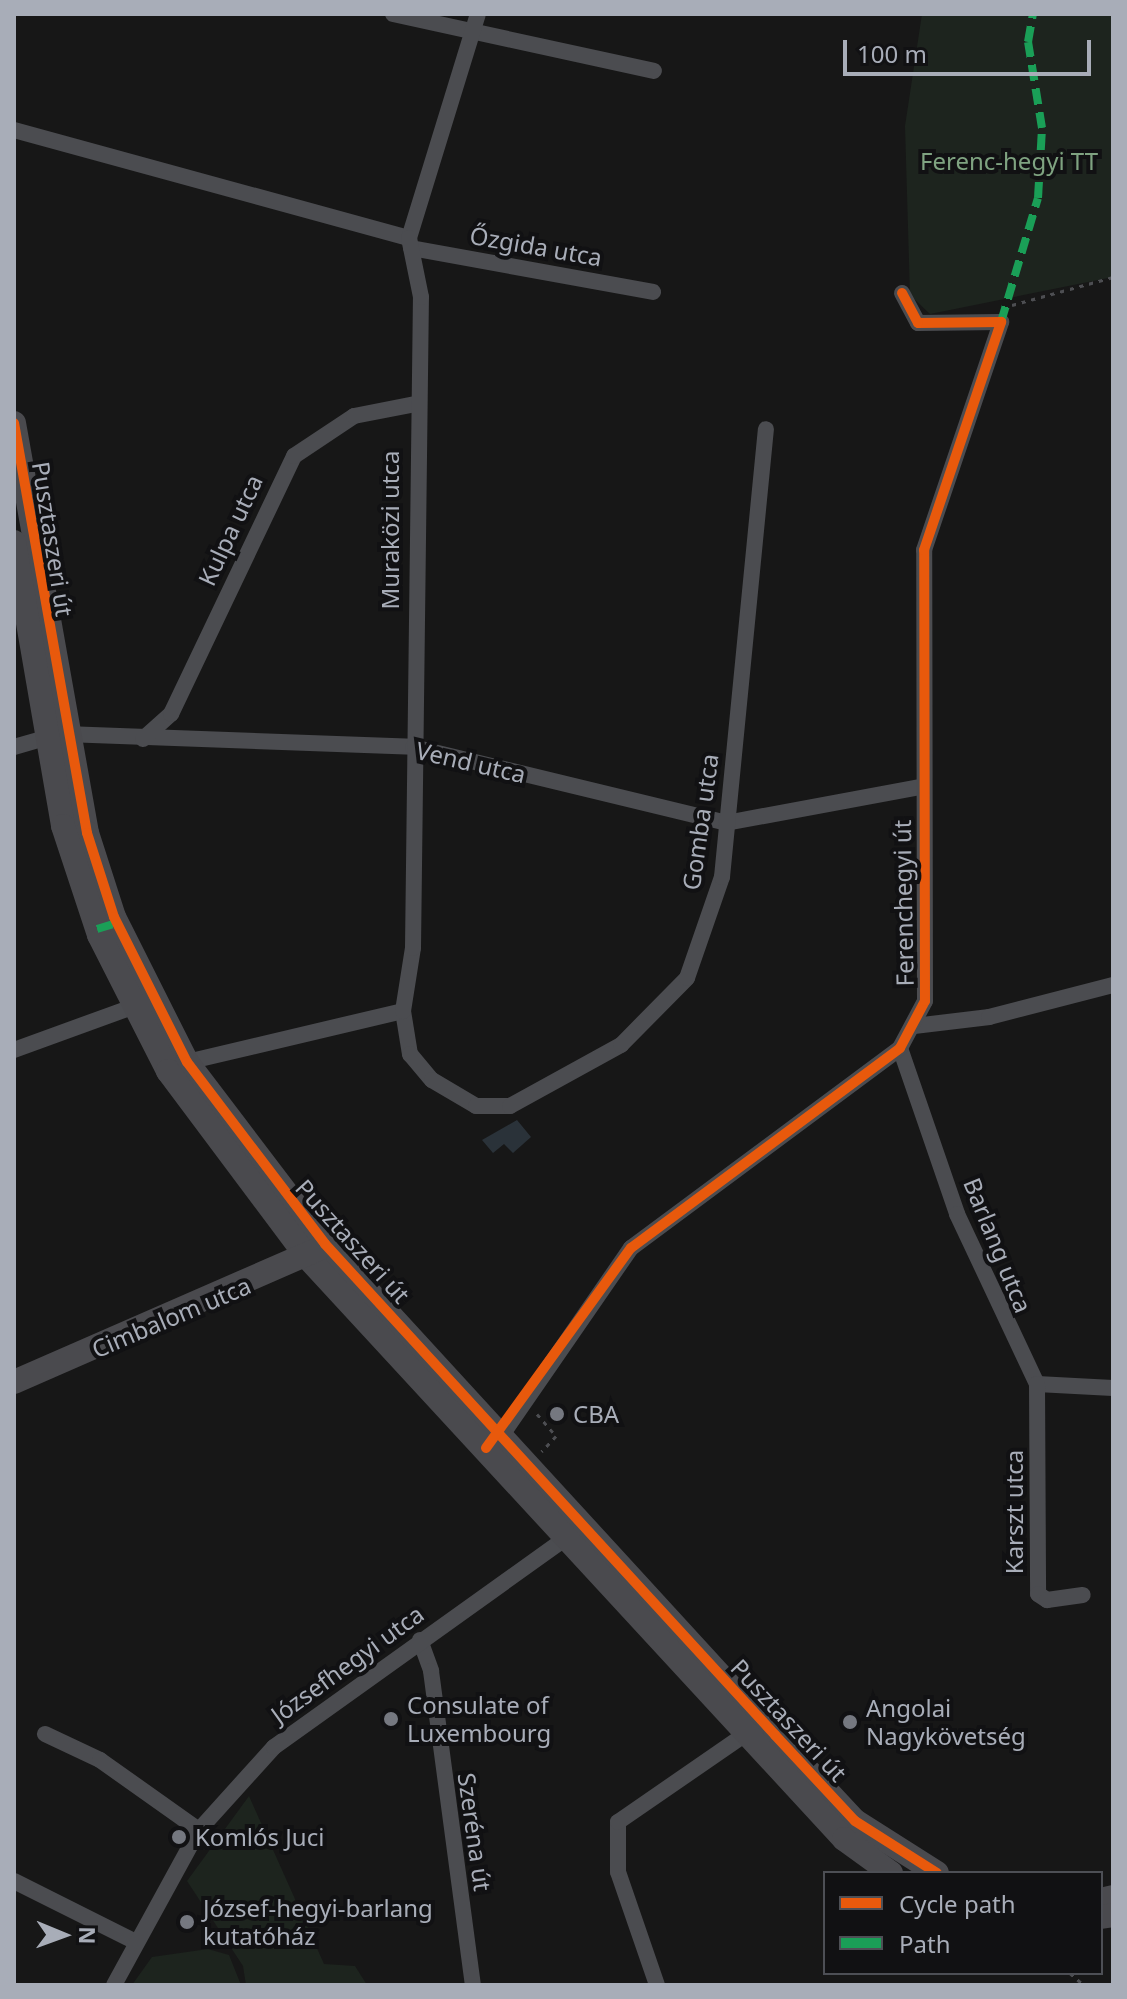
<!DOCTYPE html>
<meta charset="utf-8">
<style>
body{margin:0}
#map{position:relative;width:1127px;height:1999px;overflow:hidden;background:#171717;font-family:"Noto Sans",sans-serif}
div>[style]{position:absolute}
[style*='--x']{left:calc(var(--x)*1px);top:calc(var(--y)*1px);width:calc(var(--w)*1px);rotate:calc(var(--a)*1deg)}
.green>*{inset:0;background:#1d241e}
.water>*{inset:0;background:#2a3239}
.path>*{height:3px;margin-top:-1.5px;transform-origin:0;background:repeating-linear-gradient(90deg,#4d4e52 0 4px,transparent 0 10px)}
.street>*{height:16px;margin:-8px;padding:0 8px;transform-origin:8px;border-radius:8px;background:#4b4c50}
.secondary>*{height:24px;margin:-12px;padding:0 12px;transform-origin:12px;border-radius:12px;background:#4a4a4e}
.quiet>*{height:8px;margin-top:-4px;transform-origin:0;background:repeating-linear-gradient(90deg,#1a9f57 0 16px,transparent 0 24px)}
.cycleway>*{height:10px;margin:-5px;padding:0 5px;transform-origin:5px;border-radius:5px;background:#e8590c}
.dots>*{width:22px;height:22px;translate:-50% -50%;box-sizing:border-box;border:4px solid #111113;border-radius:50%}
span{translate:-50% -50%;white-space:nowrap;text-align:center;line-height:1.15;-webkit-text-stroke:8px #111113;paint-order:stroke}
.park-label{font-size:24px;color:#7fa381}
.street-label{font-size:24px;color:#a8adb8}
.poi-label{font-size:24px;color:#a8adb8}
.left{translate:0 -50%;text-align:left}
.frame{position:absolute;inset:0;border:16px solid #a8adb8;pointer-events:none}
.legend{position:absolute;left:823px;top:1871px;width:280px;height:104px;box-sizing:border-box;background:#111113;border:2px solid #4d4f55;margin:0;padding:10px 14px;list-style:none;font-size:24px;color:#a8adb8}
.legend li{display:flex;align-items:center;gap:16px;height:40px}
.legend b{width:40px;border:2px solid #4d4f55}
.north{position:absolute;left:24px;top:1895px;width:80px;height:80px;-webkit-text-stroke:6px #111113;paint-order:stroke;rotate:91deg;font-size:22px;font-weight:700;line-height:32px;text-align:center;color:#a8adb8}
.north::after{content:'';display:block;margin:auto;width:28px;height:36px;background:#a8adb8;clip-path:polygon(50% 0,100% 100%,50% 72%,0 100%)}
.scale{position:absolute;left:843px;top:40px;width:248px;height:36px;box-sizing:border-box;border:4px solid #a8adb8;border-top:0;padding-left:10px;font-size:24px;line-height:28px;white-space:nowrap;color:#a8adb8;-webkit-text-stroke:6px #111113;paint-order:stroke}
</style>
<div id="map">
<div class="green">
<div style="clip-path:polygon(922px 14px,1113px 14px,1113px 277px,930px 314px,910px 295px,905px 126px)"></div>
<div style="clip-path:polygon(249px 1796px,324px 1964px,355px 1966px,367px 1985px,246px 1985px,243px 1966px,187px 1881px)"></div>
<div style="clip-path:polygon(208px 1949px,229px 1955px,241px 1985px,132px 1985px,152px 1957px)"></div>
</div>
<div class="water">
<div style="clip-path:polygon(517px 1120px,531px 1137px,513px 1153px,504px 1144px,493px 1153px,482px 1140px)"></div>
</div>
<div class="path">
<div style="--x:1012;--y:305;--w:105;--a:-15.5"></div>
<div style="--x:537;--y:1414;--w:29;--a:49"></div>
<div style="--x:556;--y:1436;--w:21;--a:133"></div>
<div style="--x:1070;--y:1973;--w:18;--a:41"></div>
</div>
<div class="street">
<div style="--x:393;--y:14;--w:267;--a:12.3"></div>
<div style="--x:14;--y:130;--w:409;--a:15.3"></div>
<div style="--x:409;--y:238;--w:234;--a:-72.9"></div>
<div style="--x:411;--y:248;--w:246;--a:10.3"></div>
<div style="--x:65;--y:734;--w:348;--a:2.1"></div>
<div style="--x:413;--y:747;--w:322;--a:13.6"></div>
<div style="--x:726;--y:823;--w:198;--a:-10.5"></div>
<div style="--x:143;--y:739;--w:38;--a:-42"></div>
<div style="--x:171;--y:714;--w:286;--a:-64.5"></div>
<div style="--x:294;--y:456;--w:72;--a:-33.7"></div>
<div style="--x:354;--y:416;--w:62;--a:-11.1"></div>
<div style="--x:14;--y:747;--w:33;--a:-16"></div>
<div style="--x:403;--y:1011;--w:44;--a:80.8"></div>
<div style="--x:410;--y:1054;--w:34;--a:50"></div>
<div style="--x:432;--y:1080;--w:51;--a:30.6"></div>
<div style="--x:476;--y:1106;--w:34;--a:0"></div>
<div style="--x:510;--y:1106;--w:127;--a:-28.8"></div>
<div style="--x:621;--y:1045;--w:94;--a:-45.4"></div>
<div style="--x:687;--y:978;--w:107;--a:-70.9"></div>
<div style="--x:722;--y:877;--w:450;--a:-84.4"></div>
<div style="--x:914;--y:1026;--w:76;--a:-6.8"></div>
<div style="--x:989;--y:1017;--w:128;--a:-14.5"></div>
<div style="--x:900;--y:1048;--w:176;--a:71"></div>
<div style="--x:957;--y:1214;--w:188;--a:64.8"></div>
<div style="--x:1037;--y:1384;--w:76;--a:3"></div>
<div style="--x:14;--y:1050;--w:126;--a:-20"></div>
<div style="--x:187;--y:1062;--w:222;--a:-13.3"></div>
<div style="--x:403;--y:1011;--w:64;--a:-81"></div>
<div style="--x:413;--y:948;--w:651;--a:-89.3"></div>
<div style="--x:421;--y:297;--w:60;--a:-101.5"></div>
<div style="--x:1037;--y:1384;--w:210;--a:89.7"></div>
<div style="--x:1038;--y:1594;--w:11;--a:34"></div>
<div style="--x:1047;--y:1600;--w:36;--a:-8"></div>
<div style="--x:504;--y:1432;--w:224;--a:-55.4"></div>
<div style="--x:631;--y:1248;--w:335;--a:-36.6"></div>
<div style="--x:900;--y:1048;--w:53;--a:-62"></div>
<div style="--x:925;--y:1001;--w:451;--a:-90.1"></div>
<div style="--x:924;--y:550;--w:241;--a:-71.3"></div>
<div style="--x:1001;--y:322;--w:83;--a:179.3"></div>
<div style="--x:918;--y:323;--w:34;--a:-118"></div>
<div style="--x:420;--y:1640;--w:33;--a:70"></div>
<div style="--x:431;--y:1671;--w:317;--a:82.4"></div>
<div style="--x:45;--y:1734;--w:61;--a:25.3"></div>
<div style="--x:100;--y:1760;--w:121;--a:35.3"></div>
<div style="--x:14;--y:1881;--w:136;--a:26.6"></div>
<div style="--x:114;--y:1985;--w:177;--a:-61.3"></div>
<div style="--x:199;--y:1830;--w:112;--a:-47.9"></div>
<div style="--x:274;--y:1747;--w:360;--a:-35.6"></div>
<div style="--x:657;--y:1985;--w:120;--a:-109"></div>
<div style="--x:618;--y:1872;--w:50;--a:-90"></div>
<div style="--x:618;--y:1822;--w:164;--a:-34.6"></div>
</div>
<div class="secondary">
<div style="--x:14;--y:423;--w:416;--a:79.9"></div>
<div style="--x:87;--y:833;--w:88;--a:72.2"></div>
<div style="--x:114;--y:917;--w:162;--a:63.3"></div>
<div style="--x:187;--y:1062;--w:228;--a:52.8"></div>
<div style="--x:325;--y:1244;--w:666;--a:47.49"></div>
<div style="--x:775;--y:1735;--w:117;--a:47.1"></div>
<div style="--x:855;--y:1821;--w:97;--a:32.4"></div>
<div style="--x:14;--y:542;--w:288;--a:80.2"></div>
<div style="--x:63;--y:826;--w:115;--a:71.7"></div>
<div style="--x:99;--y:935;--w:153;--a:63.1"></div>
<div style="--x:168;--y:1071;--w:232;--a:53.2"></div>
<div style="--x:307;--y:1257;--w:792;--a:47.3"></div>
<div style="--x:844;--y:1839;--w:58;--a:35.9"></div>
<div style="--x:14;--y:1382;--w:333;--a:-23.6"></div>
<div style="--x:1101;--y:1900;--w:12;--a:-14"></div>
<div style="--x:1101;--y:1917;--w:12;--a:-9"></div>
</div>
<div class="quiet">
<div style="--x:1001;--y:322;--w:129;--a:-73.4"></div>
<div style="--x:1038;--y:198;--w:70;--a:-86.7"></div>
<div style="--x:1042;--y:128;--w:87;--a:-99.2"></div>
<div style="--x:1028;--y:42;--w:28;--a:-80"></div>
<div style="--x:97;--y:929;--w:21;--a:-17"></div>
</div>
<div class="cycleway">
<div style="--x:14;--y:423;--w:416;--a:79.9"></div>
<div style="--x:87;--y:833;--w:88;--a:72.2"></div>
<div style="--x:114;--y:917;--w:162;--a:63.3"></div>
<div style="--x:187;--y:1062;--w:228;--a:52.8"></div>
<div style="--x:325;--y:1244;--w:666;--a:47.49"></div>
<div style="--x:775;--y:1735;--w:117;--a:47.1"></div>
<div style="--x:855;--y:1821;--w:97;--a:32.4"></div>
<div style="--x:486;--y:1448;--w:247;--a:-54.1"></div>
<div style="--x:631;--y:1248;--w:335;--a:-36.6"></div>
<div style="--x:900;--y:1048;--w:53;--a:-62"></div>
<div style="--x:925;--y:1001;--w:451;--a:-90.1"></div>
<div style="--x:924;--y:550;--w:241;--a:-71.3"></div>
<div style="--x:1001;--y:322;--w:83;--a:179.3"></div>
<div style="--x:918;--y:323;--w:34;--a:-118"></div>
</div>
<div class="dots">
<div style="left:557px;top:1414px;background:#757880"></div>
<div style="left:391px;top:1719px;background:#757880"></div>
<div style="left:850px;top:1722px;background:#757880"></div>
<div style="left:179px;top:1837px;background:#757880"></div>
<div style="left:187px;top:1922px;background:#757880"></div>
</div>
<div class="park-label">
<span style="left:1009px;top:161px">Ferenc-hegyi TT</span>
</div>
<div class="street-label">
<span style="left:536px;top:246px;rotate:10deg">Őzgida utca</span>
<span style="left:230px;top:530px;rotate:-65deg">Kulpa utca</span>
<span style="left:390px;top:530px;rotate:-90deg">Muraközi utca</span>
<span style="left:53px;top:539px;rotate:81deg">Pusztaszeri út</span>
<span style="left:471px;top:762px;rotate:13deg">Vend utca</span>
<span style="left:700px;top:822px;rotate:-82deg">Gomba utca</span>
<span style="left:903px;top:903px;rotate:-91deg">Ferenchegyi út</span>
<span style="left:353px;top:1241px;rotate:48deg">Pusztaszeri út</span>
<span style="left:998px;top:1245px;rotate:68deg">Barlang utca</span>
<span style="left:171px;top:1317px;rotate:-23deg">Cimbalom utca</span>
<span style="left:1014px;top:1512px;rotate:-90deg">Karszt utca</span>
<span style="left:347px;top:1664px;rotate:-36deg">Józsefhegyi utca</span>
<span style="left:789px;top:1720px;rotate:47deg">Pusztaszeri út</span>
<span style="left:475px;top:1832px;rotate:82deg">Szeréna út</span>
</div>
<div class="poi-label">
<span class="left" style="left:573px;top:1414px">CBA</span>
<span class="left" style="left:407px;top:1719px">Consulate of<br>Luxembourg</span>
<span class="left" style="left:866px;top:1722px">Angolai<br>Nagykövetség</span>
<span class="left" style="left:195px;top:1837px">Komlós Juci</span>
<span class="left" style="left:203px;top:1922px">József-hegyi-barlang<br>kutatóház</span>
</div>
<div class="frame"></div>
<ul class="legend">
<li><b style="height:10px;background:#e8590c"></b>Cycle path</li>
<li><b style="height:10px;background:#1a9f57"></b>Path</li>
</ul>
<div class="north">N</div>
<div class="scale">100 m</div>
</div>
